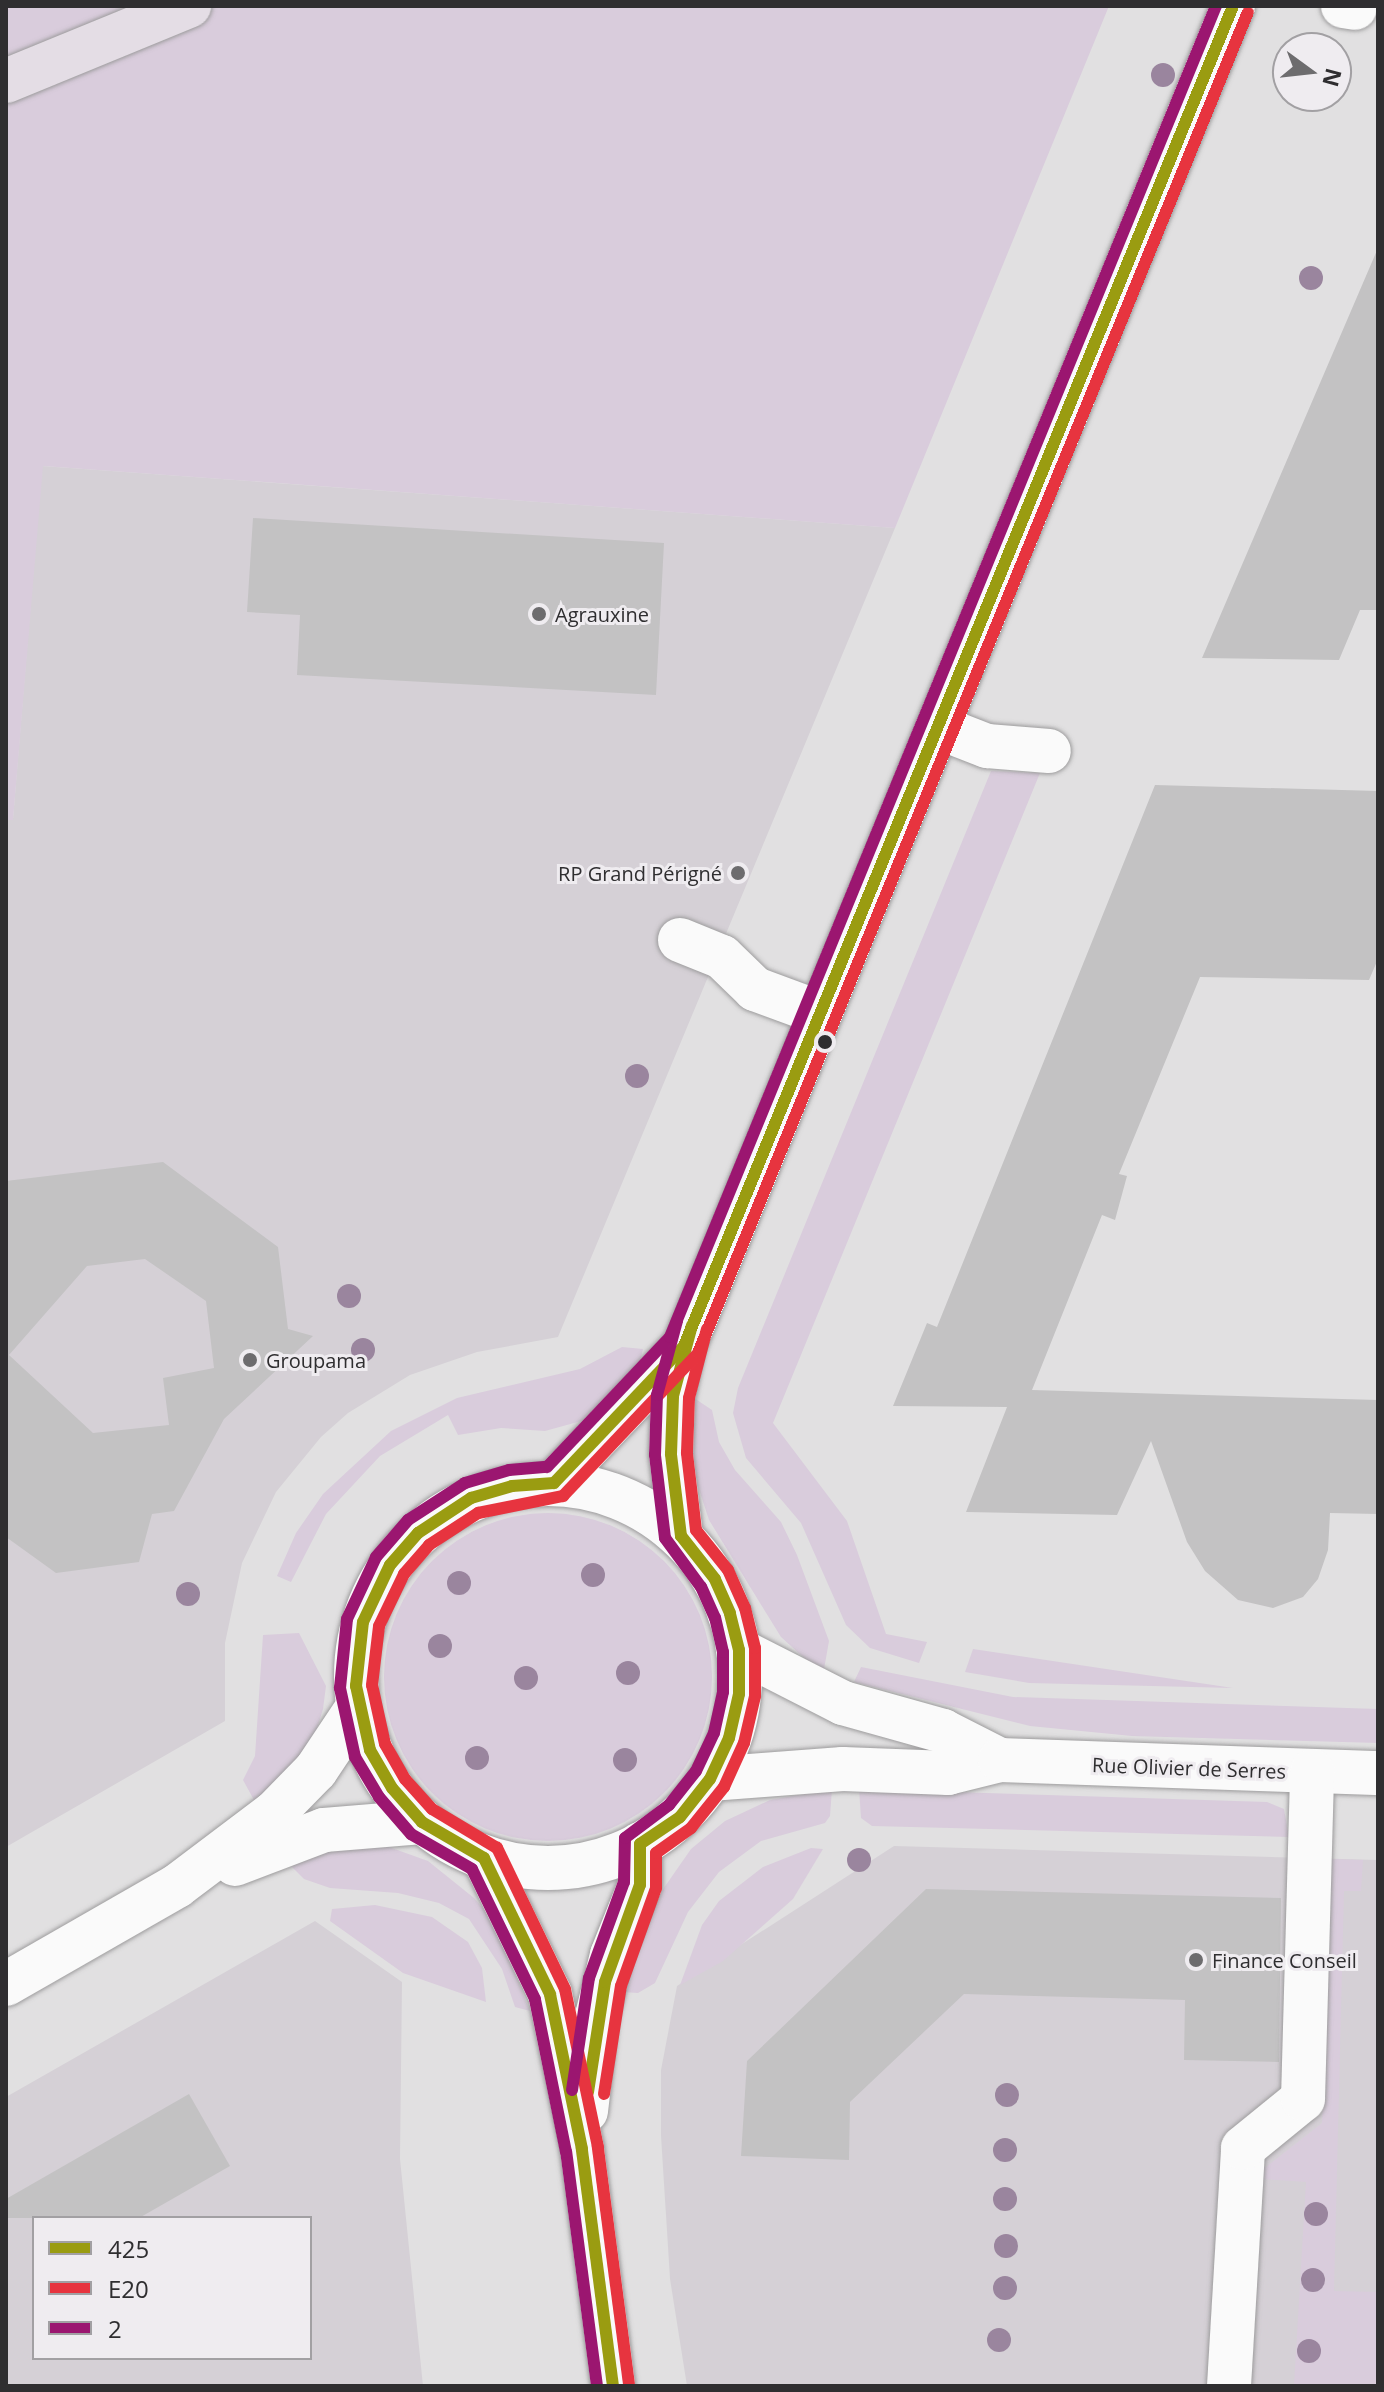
<!DOCTYPE html>
<meta charset="utf-8">
<style>
body{margin:0}
#map{position:relative;width:1384px;height:2392px;overflow:hidden;background:#e1e0e1;font-family:"Open Sans",sans-serif}
div>[style]{position:absolute}
[style*='--x']{left:calc(var(--x)*1px);top:calc(var(--y)*1px);width:calc(var(--w)*1px);rotate:calc(var(--a)*1deg)}
.built>*{inset:0;background:#d5d0d6}
.green>*{inset:0;background:#d9ccdc}
.round{border-radius:50%}
.building>*{inset:0;background:#c3c2c3}
.roads{filter:drop-shadow(0 0 2px #9d9c9d) drop-shadow(0 0 2px #9d9c9d)}
.minor>*{height:44px;margin:-22px;padding:0 22px;transform-origin:22px;border-radius:22px;background:#fafafa}
.minor>.ring{margin:-22px;padding:0;box-sizing:content-box;background:none;border:44px solid #fafafa;border-radius:50%}
.highway>*{height:44px;margin:-22px;padding:0 22px;transform-origin:22px;border-radius:22px;background:#e4dde5}
.bus-1>*{height:12px;margin:-6px;padding:0 6px;transform-origin:6px;border-radius:6px;background:#9a9c11}
.bus-2>*{height:12px;margin:-6px;padding:0 6px;transform-origin:6px;border-radius:6px;background:#e7343f}
.bus-3>*{height:12px;margin:-6px;padding:0 6px;transform-origin:6px;border-radius:6px;background:#9b1670}
.trees>*{width:24px;height:24px;margin:-12px;border-radius:50%;background:#9a859e}
.dots>*{width:22px;height:22px;translate:-50% -50%;box-sizing:border-box;border:4px solid #efecf0;border-radius:50%}
span{translate:-50% -50%;white-space:nowrap;text-align:center;line-height:1.15;-webkit-text-stroke:6px #efecf0;paint-order:stroke}
.poi-label{font-size:20px;color:#2f2e30}
.left{translate:0 -50%;text-align:left}
.right{translate:-100% -50%;text-align:right}
.street-label{font-size:20px;color:#2f2e30}
.frame{position:absolute;inset:0;border:8px solid #2f2e30;pointer-events:none}
.legend{position:absolute;left:32px;top:2216px;width:280px;height:144px;box-sizing:border-box;background:#efecf0;border:2px solid #a2a0a3;margin:0;padding:10px 14px;list-style:none;font-size:24px;color:#2f2e30}
.legend li{display:flex;align-items:center;gap:16px;height:40px}
.legend b{width:40px;border:2px solid #a2a0a3}
.north{position:absolute;left:1272px;top:32px;width:80px;height:80px;box-sizing:border-box;background:#efecf0;border:2px solid #a2a0a3;border-radius:50%;rotate:105deg;font-size:22px;font-weight:700;line-height:32px;text-align:center;color:#2f2e30}
.north::after{content:'';display:block;margin:auto;width:28px;height:36px;background:#6d6c6e;clip-path:polygon(50% 0,100% 100%,50% 72%,0 100%)}
</style>
<div id="map">
<div class="built">
<div style="clip-path:polygon(42px 466px,895px 528px,558px 1337px,477px 1352px,410px 1375px,348px 1413px,321px 1437px,276px 1492px,242px 1563px,225px 1643px,225px 1721px,6px 1847px,6px 820px,13px 819px)"></div>
<div style="clip-path:polygon(894px 1846px,1378px 1860px,1378px 2386px,687px 2386px,670px 2279px,661px 2136px,661px 2070px,677px 1986px)"></div>
<div style="clip-path:polygon(evenodd,315px 1921px,402px 1982px,400px 2159px,423px 2386px,6px 2386px,6px 2097px,315px 1921px,34px 2218px,310px 2218px,310px 2358px,34px 2358px,34px 2218px)"></div>
</div>
<div class="green">
<div style="clip-path:polygon(6px 6px,1109px 6px,895px 528px,43px 466px,13px 820px,6px 820px)"></div>
<div style="clip-path:polygon(991px 771px,1040px 773px,773px 1423px,847px 1521px,886px 1634px,927px 1642px,919px 1663px,870px 1648px,846px 1625px,801px 1523px,746px 1458px,733px 1413px,738px 1388px)"></div>
<div style="clip-path:polygon(622px 1347px,643px 1349px,639px 1366px,603px 1415px,545px 1431px,501px 1428px,458px 1435px,448px 1415px,380px 1456px,326px 1514px,291px 1582px,277px 1576px,296px 1533px,323px 1494px,391px 1431px,457px 1398px,580px 1369px)"></div>
<div style="clip-path:polygon(694px 1398px,712px 1410px,719px 1442px,735px 1470px,781px 1522px,797px 1555px,829px 1641px,823px 1675px,781px 1637px,709px 1520px,691px 1465px)"></div>
<div class="round" style="left:384px;top:1513px;width:328px;height:328px"></div>
<div style="clip-path:polygon(299px 1633px,326px 1686px,323px 1709px,316px 1732px,260px 1811px,243px 1780px,255px 1756px,263px 1635px)"></div>
<div style="clip-path:polygon(973px 1649px,1233px 1688px,1029px 1683px,965px 1672px)"></div>
<div style="clip-path:polygon(861px 1667px,1013px 1697px,1378px 1709px,1378px 1743px,1132px 1736px,1030px 1726px,854px 1682px)"></div>
<div style="clip-path:polygon(832px 1789px,830px 1816px,825px 1823px,761px 1841px,719px 1872px,688px 1912px,655px 1983px,638px 1993px,622px 1992px,659px 1895px,691px 1849px,725px 1821px,770px 1800px)"></div>
<div style="clip-path:polygon(859px 1789px,1267px 1802px,1284px 1809px,1289px 1837px,872px 1826px,861px 1818px)"></div>
<div style="clip-path:polygon(375px 1842px,428px 1861px,474px 1898px,492px 1919px,530px 2011px,515px 2007px,502px 1969px,469px 1919px,439px 1903px,398px 1893px,330px 1888px,304px 1879px,285px 1860px)"></div>
<div style="clip-path:polygon(811px 1848px,823px 1849px,793px 1899px,723px 1961px,680px 1985px,702px 1925px,719px 1901px,763px 1867px)"></div>
<div style="clip-path:polygon(1330px 1859px,1363px 1860px,1361px 1891px,1344px 1891px,1334px 2291px,1378px 2292px,1378px 2386px,1294px 2386px,1306px 2182px,1261px 2179px,1261px 2171px,1322px 2123px)"></div>
<div style="clip-path:polygon(375px 1905px,432px 1917px,468px 1942px,482px 1968px,486px 2002px,403px 1973px,330px 1921px,332px 1909px)"></div>
</div>
<div class="building">
<div style="clip-path:polygon(1378px 248px,1378px 610px,1360px 610px,1339px 660px,1202px 658px)"></div>
<div style="clip-path:polygon(253px 518px,664px 543px,656px 695px,297px 675px,300px 615px,247px 612px)"></div>
<div style="clip-path:polygon(1155px 785px,1378px 791px,1378px 959px,1369px 980px,1200px 977px,1119px 1174px,1127px 1176px,1115px 1220px,1102px 1215px,1032px 1390px,1378px 1400px,1378px 1514px,1330px 1513px,1328px 1550px,1318px 1579px,1303px 1597px,1273px 1608px,1238px 1600px,1205px 1571px,1187px 1542px,1151px 1441px,1117px 1515px,966px 1512px,1007px 1407px,893px 1406px,927px 1323px,937px 1327px)"></div>
<div style="clip-path:polygon(evenodd,163px 1162px,278px 1247px,288px 1329px,313px 1336px,224px 1419px,174px 1511px,152px 1514px,139px 1562px,56px 1573px,6px 1537px,6px 1181px,163px 1162px,145px 1259px,206px 1301px,214px 1368px,163px 1378px,169px 1425px,93px 1433px,9px 1355px,87px 1266px,145px 1259px)"></div>
<div style="clip-path:polygon(926px 1889px,1281px 1898px,1279px 2062px,1184px 2060px,1185px 2000px,964px 1994px,850px 2102px,849px 2160px,741px 2156px,747px 2061px)"></div>
<div style="clip-path:polygon(189px 2094px,230px 2166px,139px 2218px,6px 2218px,6px 2199px)"></div>
</div>
<div class="roads">
<div class="minor">
<div style="--x:1343;--y:6;--w:12;--a:9"></div>
<div style="--x:938;--y:727;--w:53;--a:21.2"></div>
<div style="--x:987;--y:746;--w:62;--a:4.6"></div>
<div style="--x:680;--y:940;--w:45;--a:22"></div>
<div style="--x:722;--y:957;--w:46;--a:44.1"></div>
<div style="--x:755;--y:989;--w:69;--a:20.3"></div>
<div style="--x:554;--y:1483;--w:186;--a:-46.5"></div>
<div class="ring" style="left:356px;top:1484px;width:340px;height:340px"></div>
<div style="--x:681;--y:1536;--w:83;--a:-97"></div>
<div style="--x:671;--y:1454;--w:58;--a:-88"></div>
<div style="--x:673;--y:1396;--w:51;--a:-77.6"></div>
<div style="--x:684;--y:1346;--w:1448;--a:-67.72"></div>
<div style="--x:739;--y:1650;--w:117;--a:27"></div>
<div style="--x:843;--y:1703;--w:104;--a:15.6"></div>
<div style="--x:943;--y:1731;--w:64;--a:27"></div>
<div style="--x:710;--y:1779;--w:133;--a:-4.3"></div>
<div style="--x:843;--y:1769;--w:105;--a:2.2"></div>
<div style="--x:948;--y:1773;--w:54;--a:-14"></div>
<div style="--x:1000;--y:1760;--w:378;--a:2"></div>
<div style="--x:484;--y:1858;--w:151;--a:64.1"></div>
<div style="--x:550;--y:1994;--w:158;--a:78.3"></div>
<div style="--x:582;--y:2149;--w:239;--a:82.5"></div>
<div style="--x:235;--y:1864;--w:95;--a:-20.9"></div>
<div style="--x:324;--y:1830;--w:98;--a:-4.7"></div>
<div style="--x:6;--y:1984;--w:197;--a:-29.8"></div>
<div style="--x:177;--y:1886;--w:121;--a:-37"></div>
<div style="--x:274;--y:1813;--w:60;--a:-45.7"></div>
<div style="--x:316;--y:1770;--w:76;--a:-56.3"></div>
<div style="--x:586;--y:2111;--w:96;--a:-83.4"></div>
<div style="--x:597;--y:2016;--w:63;--a:-76.2"></div>
<div style="--x:612;--y:1955;--w:75;--a:-68.2"></div>
<div style="--x:640;--y:1885;--w:41;--a:-90"></div>
<div style="--x:1229;--y:2386;--w:238;--a:-86.6"></div>
<div style="--x:1243;--y:2148;--w:77;--a:-39.2"></div>
<div style="--x:1303;--y:2099;--w:328;--a:-88.4"></div>
</div>
<div class="highway">
<div style="--x:6;--y:81;--w:198;--a:-22.3"></div>
</div>
</div>
<div class="bus-1">
<div style="--x:588;--y:2092;--w:111;--a:-81.2"></div>
<div style="--x:605;--y:1982;--w:103;--a:-70.2"></div>
<div style="--x:640;--y:1885;--w:41;--a:-90"></div>
<div style="--x:640;--y:1844;--w:48;--a:-34"></div>
<div style="--x:680;--y:1817;--w:48;--a:-51.7"></div>
<div style="--x:710;--y:1779;--w:45;--a:-65.1"></div>
<div style="--x:729;--y:1738;--w:45;--a:-77.2"></div>
<div style="--x:739;--y:1694;--w:44;--a:-90"></div>
<div style="--x:739;--y:1650;--w:38;--a:-104"></div>
<div style="--x:730;--y:1613;--w:37;--a:-114"></div>
<div style="--x:715;--y:1579;--w:55;--a:-128.3"></div>
<div style="--x:681;--y:1536;--w:83;--a:-97"></div>
<div style="--x:671;--y:1454;--w:58;--a:-88"></div>
<div style="--x:673;--y:1396;--w:73;--a:-75"></div>
<div style="--x:613;--y:2386;--w:239;--a:-97.5"></div>
<div style="--x:582;--y:2149;--w:158;--a:-101.7"></div>
<div style="--x:550;--y:1994;--w:151;--a:-115.9"></div>
<div style="--x:484;--y:1858;--w:72;--a:-149.9"></div>
<div style="--x:422;--y:1822;--w:45;--a:-131.4"></div>
<div style="--x:392;--y:1788;--w:44;--a:-120.1"></div>
<div style="--x:370;--y:1750;--w:66;--a:-102.3"></div>
<div style="--x:356;--y:1686;--w:64;--a:-83.8"></div>
<div style="--x:363;--y:1622;--w:63;--a:-64.7"></div>
<div style="--x:390;--y:1565;--w:43;--a:-48.8"></div>
<div style="--x:418;--y:1533;--w:64;--a:-33.4"></div>
<div style="--x:471;--y:1498;--w:43;--a:-16.3"></div>
<div style="--x:512;--y:1486;--w:42;--a:-4.1"></div>
<div style="--x:554;--y:1483;--w:189;--a:-46.5"></div>
<div style="--x:684;--y:1346;--w:1448;--a:-67.72"></div>
</div>
<div class="bus-2">
<div style="--x:604;--y:2094;--w:109;--a:-81.1"></div>
<div style="--x:621;--y:1986;--w:104;--a:-70.3"></div>
<div style="--x:656;--y:1888;--w:35;--a:-90"></div>
<div style="--x:656;--y:1853;--w:43;--a:-35.5"></div>
<div style="--x:691;--y:1828;--w:53;--a:-51.2"></div>
<div style="--x:724;--y:1787;--w:48;--a:-65.6"></div>
<div style="--x:744;--y:1743;--w:48;--a:-76.8"></div>
<div style="--x:755;--y:1696;--w:48;--a:-90"></div>
<div style="--x:755;--y:1648;--w:41;--a:-104"></div>
<div style="--x:745;--y:1608;--w:42;--a:-114.1"></div>
<div style="--x:728;--y:1570;--w:51;--a:-128.7"></div>
<div style="--x:696;--y:1530;--w:78;--a:-96.7"></div>
<div style="--x:687;--y:1453;--w:55;--a:-87.9"></div>
<div style="--x:689;--y:1398;--w:71;--a:-75.4"></div>
<div style="--x:629;--y:2384;--w:239;--a:-97.5"></div>
<div style="--x:598;--y:2147;--w:161;--a:-101.8"></div>
<div style="--x:565;--y:1989;--w:157;--a:-115.7"></div>
<div style="--x:497;--y:1848;--w:76;--a:-149"></div>
<div style="--x:432;--y:1809;--w:40;--a:-132"></div>
<div style="--x:405;--y:1779;--w:40;--a:-119.7"></div>
<div style="--x:385;--y:1744;--w:60;--a:-102.4"></div>
<div style="--x:372;--y:1685;--w:59;--a:-83.2"></div>
<div style="--x:379;--y:1626;--w:58;--a:-64.3"></div>
<div style="--x:404;--y:1574;--w:38;--a:-49"></div>
<div style="--x:429;--y:1545;--w:59;--a:-33.1"></div>
<div style="--x:478;--y:1513;--w:87;--a:-11.3"></div>
<div style="--x:563;--y:1496;--w:197;--a:-46.6"></div>
<div style="--x:698;--y:1353;--w:1449;--a:-67.7"></div>
</div>
<div class="bus-3">
<div style="--x:572;--y:2090;--w:113;--a:-81.4"></div>
<div style="--x:589;--y:1978;--w:102;--a:-70"></div>
<div style="--x:624;--y:1882;--w:44;--a:-88.7"></div>
<div style="--x:625;--y:1838;--w:55;--a:-36.9"></div>
<div style="--x:669;--y:1805;--w:43;--a:-51.5"></div>
<div style="--x:696;--y:1771;--w:42;--a:-64.7"></div>
<div style="--x:714;--y:1733;--w:42;--a:-77.6"></div>
<div style="--x:723;--y:1692;--w:40;--a:-90"></div>
<div style="--x:723;--y:1652;--w:35;--a:-103"></div>
<div style="--x:715;--y:1618;--w:34;--a:-114"></div>
<div style="--x:701;--y:1587;--w:61;--a:-126.3"></div>
<div style="--x:665;--y:1538;--w:84;--a:-96.9"></div>
<div style="--x:655;--y:1455;--w:60;--a:-88.1"></div>
<div style="--x:657;--y:1395;--w:77;--a:-74.9"></div>
<div style="--x:597;--y:2386;--w:236;--a:-97.5"></div>
<div style="--x:566;--y:2152;--w:156;--a:-101.5"></div>
<div style="--x:535;--y:1999;--w:144;--a:-115.9"></div>
<div style="--x:472;--y:1869;--w:70;--a:-150.2"></div>
<div style="--x:411;--y:1834;--w:49;--a:-130.9"></div>
<div style="--x:379;--y:1797;--w:47;--a:-121"></div>
<div style="--x:355;--y:1757;--w:71;--a:-102.3"></div>
<div style="--x:340;--y:1688;--w:69;--a:-84.2"></div>
<div style="--x:347;--y:1619;--w:68;--a:-64.9"></div>
<div style="--x:376;--y:1557;--w:49;--a:-49.1"></div>
<div style="--x:408;--y:1520;--w:68;--a:-33"></div>
<div style="--x:465;--y:1483;--w:46;--a:-16.5"></div>
<div style="--x:509;--y:1470;--w:38;--a:-5"></div>
<div style="--x:547;--y:1467;--w:179;--a:-46.6"></div>
<div style="--x:670;--y:1337;--w:1439;--a:-67.7"></div>
</div>
<div class="trees">
<div style="left:1163px;top:75px"></div>
<div style="left:1311px;top:278px"></div>
<div style="left:637px;top:1076px"></div>
<div style="left:349px;top:1296px"></div>
<div style="left:363px;top:1350px"></div>
<div style="left:593px;top:1575px"></div>
<div style="left:459px;top:1583px"></div>
<div style="left:188px;top:1594px"></div>
<div style="left:440px;top:1646px"></div>
<div style="left:628px;top:1673px"></div>
<div style="left:526px;top:1678px"></div>
<div style="left:477px;top:1758px"></div>
<div style="left:625px;top:1760px"></div>
<div style="left:859px;top:1860px"></div>
<div style="left:1007px;top:2095px"></div>
<div style="left:1005px;top:2150px"></div>
<div style="left:1005px;top:2199px"></div>
<div style="left:1316px;top:2214px"></div>
<div style="left:1006px;top:2246px"></div>
<div style="left:1313px;top:2280px"></div>
<div style="left:1005px;top:2288px"></div>
<div style="left:999px;top:2340px"></div>
<div style="left:1309px;top:2351px"></div>
</div>
<div class="dots">
<div style="left:539px;top:614px;background:#6d6c6e"></div>
<div style="left:738px;top:873px;background:#6d6c6e"></div>
<div style="left:825px;top:1042px;background:#2f2e30"></div>
<div style="left:250px;top:1360px;background:#6d6c6e"></div>
<div style="left:1196px;top:1960px;background:#6d6c6e"></div>
</div>
<div class="poi-label">
<span class="left" style="left:555px;top:614px">Agrauxine</span>
<span class="right" style="left:722px;top:873px">RP Grand Périgné</span>
<span class="left" style="left:266px;top:1360px">Groupama</span>
<span class="left" style="left:1212px;top:1960px">Finance Conseil</span>
</div>
<div class="street-label">
<span style="left:1189px;top:1768px;rotate:2deg">Rue Olivier de Serres</span>
</div>
<div class="frame"></div>
<ul class="legend">
<li><b style="height:10px;background:#9a9c11"></b>425</li>
<li><b style="height:10px;background:#e7343f"></b>E20</li>
<li><b style="height:10px;background:#9b1670"></b>2</li>
</ul>
<div class="north">N</div>
</div>
